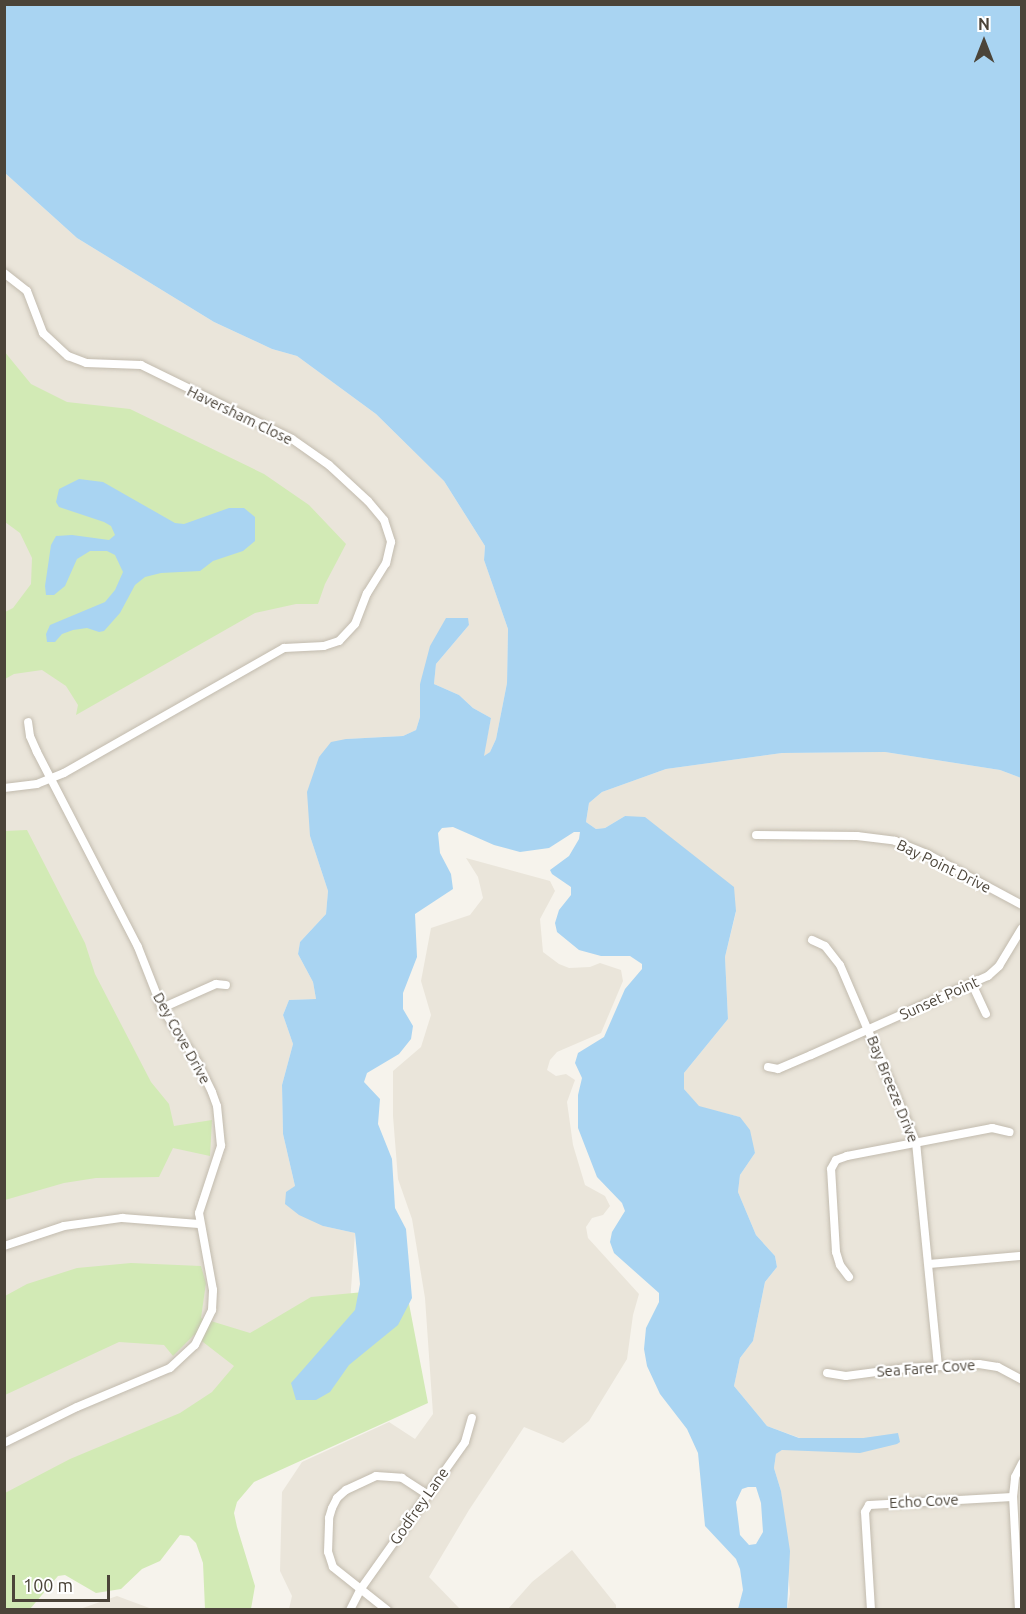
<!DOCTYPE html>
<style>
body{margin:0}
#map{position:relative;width:1026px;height:1614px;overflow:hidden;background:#f6f3ec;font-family:Ubuntu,sans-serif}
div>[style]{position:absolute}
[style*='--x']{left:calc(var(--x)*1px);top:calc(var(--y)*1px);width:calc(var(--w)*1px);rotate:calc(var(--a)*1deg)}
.residential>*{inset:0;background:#eae5da}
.green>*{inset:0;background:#d2eab5}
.water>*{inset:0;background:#a9d4f2}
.roads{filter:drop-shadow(0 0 2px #c2bbae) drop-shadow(0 0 2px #c2bbae)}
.street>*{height:8px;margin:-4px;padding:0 4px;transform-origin:4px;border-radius:4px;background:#fff}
span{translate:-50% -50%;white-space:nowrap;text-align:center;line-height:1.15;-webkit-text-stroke:4.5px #fff;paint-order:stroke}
.street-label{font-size:15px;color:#4b4439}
.frame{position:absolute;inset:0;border:6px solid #4b4439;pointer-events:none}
.north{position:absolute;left:954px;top:12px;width:60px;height:60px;-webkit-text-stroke:4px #fff;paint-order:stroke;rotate:0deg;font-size:16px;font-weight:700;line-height:24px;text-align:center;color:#4b4439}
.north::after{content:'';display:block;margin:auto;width:21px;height:27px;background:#4b4439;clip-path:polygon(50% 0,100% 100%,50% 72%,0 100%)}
.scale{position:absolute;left:12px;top:1575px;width:98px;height:27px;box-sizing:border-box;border:3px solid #4b4439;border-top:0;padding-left:8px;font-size:18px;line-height:21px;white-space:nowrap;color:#4b4439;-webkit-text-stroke:4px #fff;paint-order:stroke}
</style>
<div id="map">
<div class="residential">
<div style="clip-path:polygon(5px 173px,77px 238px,214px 322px,272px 349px,297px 356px,376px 414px,444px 481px,485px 546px,484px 560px,508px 629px,507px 683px,496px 739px,490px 752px,483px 757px,491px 718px,473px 708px,459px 695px,434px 684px,436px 664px,469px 625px,467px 618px,420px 684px,420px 717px,416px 730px,403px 736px,346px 739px,310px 836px,328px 891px,326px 914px,300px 942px,298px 954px,313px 982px,316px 999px,289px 1000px,283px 1015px,293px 1044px,282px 1085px,283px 1134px,295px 1186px,323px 1226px,355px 1233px,350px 1303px,271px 1372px,5px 1517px)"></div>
<div style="clip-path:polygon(885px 752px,1000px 770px,1021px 778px,1021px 1609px,787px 1609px,790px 1594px,781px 1491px,774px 1468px,776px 1454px,782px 1450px,898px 1433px,863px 1438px,800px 1438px,767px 1426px,734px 1386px,740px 1358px,753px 1341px,765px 1282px,777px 1267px,775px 1256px,756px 1235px,738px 1192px,740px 1175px,755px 1153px,740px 1117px,699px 1107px,684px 1089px,684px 1073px,728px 1019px,725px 957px,736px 912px,625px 816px,605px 828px,596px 829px,586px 822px,589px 803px,602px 792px,666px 769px,782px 753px)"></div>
<div style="clip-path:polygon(466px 858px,550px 881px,555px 891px,540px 919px,543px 952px,559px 964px,569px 968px,590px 967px,600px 963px,621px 970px,623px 981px,601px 1033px,557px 1052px,550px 1060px,547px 1070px,556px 1076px,566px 1074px,575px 1080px,567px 1102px,573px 1145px,585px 1185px,605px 1196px,610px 1206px,603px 1215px,592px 1218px,586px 1227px,588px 1238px,639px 1294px,633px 1315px,627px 1359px,589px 1421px,563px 1443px,524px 1427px,469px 1510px,429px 1577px,460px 1609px,289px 1609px,292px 1596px,280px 1571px,282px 1492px,302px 1462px,389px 1422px,415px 1439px,433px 1414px,425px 1298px,412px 1219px,398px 1179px,393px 1116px,393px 1071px,421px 1047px,431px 1015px,421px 981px,431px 928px,470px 915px,483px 898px,478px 877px)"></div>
<div style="clip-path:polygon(572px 1550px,616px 1605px,616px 1609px,508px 1609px,532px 1582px)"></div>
<div style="clip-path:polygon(117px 1596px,152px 1609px,80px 1609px)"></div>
</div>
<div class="green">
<div style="clip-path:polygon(4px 351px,31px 384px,67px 402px,130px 409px,264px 474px,309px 505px,346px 544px,325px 584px,318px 604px,296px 604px,255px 613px,76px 715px,78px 705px,66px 686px,42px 670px,14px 674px,5px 679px,5px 612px,13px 608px,31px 584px,32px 558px,20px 533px,5px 522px)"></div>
<div style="clip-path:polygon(27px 830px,85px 943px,95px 974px,151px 1082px,169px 1104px,174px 1126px,212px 1120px,210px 1156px,173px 1148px,159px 1177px,96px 1178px,64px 1183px,5px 1200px,5px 831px)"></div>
<div style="clip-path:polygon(131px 1263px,201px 1266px,206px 1283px,201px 1318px,250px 1333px,311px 1297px,406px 1288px,428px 1403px,254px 1482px,237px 1502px,234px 1513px,237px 1527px,255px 1586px,251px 1609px,205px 1609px,203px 1563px,196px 1543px,189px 1536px,180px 1535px,160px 1561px,142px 1569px,121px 1589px,96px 1593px,65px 1575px,58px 1576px,30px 1609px,5px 1610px,5px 1493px,70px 1459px,180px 1413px,212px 1392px,234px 1366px,194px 1335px,173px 1356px,164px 1345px,119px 1342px,5px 1395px,5px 1296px,27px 1284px,77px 1268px)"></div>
</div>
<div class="water">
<div style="clip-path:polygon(evenodd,5px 4px,1021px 5px,1021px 778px,1000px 770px,885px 752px,782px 753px,666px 769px,602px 792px,589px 803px,586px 822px,596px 829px,605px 828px,625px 816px,645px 817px,734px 887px,736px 911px,725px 957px,728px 1019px,684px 1073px,684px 1089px,699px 1106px,740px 1117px,750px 1130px,755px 1153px,740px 1175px,738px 1192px,756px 1235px,775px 1256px,777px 1267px,765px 1282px,753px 1341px,740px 1358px,734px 1386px,767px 1426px,799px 1438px,863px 1438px,898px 1433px,900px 1442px,897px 1444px,860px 1453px,782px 1450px,776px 1454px,774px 1468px,781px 1491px,790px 1551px,787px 1609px,738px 1609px,743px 1590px,740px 1569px,736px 1559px,705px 1526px,698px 1453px,687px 1429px,660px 1394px,647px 1366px,644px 1349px,646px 1328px,659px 1302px,659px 1293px,614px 1253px,610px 1242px,612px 1232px,625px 1211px,622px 1203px,597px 1177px,578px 1128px,578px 1095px,582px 1078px,575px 1063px,578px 1053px,604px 1037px,625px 989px,642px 969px,642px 964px,630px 956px,601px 956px,579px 950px,557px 932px,555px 923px,559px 910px,571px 895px,571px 887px,552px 874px,550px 870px,569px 856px,579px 839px,580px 832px,574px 832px,549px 848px,520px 852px,494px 845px,453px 827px,442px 828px,438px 833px,440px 853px,451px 874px,453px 889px,415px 914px,417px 957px,403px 993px,403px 1009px,413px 1026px,411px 1039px,399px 1054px,367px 1073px,364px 1082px,380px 1099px,378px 1124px,392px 1159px,395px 1208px,406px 1229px,412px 1298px,398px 1325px,349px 1365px,330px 1392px,316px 1400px,296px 1400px,291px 1383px,355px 1310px,360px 1284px,355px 1233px,323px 1226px,299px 1215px,285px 1204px,286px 1192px,295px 1186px,283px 1134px,282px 1085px,293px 1044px,283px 1015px,289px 1000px,316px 999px,313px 982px,298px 954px,300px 942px,326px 914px,328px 891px,310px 836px,307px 792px,319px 757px,331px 742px,346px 739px,403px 736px,416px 730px,420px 717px,420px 684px,430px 646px,446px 618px,468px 618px,469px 625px,436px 664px,434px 684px,459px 695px,473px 708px,491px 718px,484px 756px,490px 752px,496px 739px,507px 683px,508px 629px,484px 560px,485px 546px,444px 481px,376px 414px,297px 356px,272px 349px,214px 322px,77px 238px,5px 173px,5px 4px,748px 1487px,756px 1487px,761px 1503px,763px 1532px,756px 1544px,749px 1545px,740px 1535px,736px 1502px,742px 1489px,748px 1487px)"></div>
<div style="clip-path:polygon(79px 479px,103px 482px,175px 523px,184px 524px,229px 508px,244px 508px,255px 517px,255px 541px,243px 551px,213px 561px,200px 571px,161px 573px,145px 577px,135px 585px,120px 613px,104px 631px,99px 632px,87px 628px,73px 630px,62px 634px,55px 642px,47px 642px,46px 634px,50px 625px,105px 602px,115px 590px,123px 572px,115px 555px,107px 551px,90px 551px,77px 559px,65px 586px,54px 595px,46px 595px,45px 586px,51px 545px,56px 536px,72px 535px,109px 540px,115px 535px,111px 526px,104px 522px,59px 507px,56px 502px,59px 489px)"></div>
</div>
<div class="roads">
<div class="street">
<div style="--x:4;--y:273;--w:29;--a:38"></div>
<div style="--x:27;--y:291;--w:45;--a:69.1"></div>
<div style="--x:43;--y:333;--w:34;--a:43"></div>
<div style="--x:68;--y:356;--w:19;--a:21"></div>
<div style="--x:86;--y:363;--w:55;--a:2.1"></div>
<div style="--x:141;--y:365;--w:168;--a:26.1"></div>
<div style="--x:292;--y:439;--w:45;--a:35.1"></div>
<div style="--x:329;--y:465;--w:53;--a:42.7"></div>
<div style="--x:368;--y:501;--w:25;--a:50"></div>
<div style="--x:384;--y:520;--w:23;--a:72"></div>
<div style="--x:391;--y:542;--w:22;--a:103"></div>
<div style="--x:386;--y:563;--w:36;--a:122"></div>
<div style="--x:367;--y:593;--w:33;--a:111"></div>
<div style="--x:355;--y:624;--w:23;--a:133"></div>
<div style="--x:339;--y:641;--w:16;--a:162"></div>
<div style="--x:324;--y:646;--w:40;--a:177.1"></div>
<div style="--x:284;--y:648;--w:253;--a:150.4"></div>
<div style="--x:64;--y:773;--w:29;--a:158"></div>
<div style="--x:37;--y:784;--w:33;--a:173"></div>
<div style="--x:756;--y:835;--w:101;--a:0.6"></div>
<div style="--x:857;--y:836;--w:38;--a:7"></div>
<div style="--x:895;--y:841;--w:35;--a:22"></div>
<div style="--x:927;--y:854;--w:108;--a:28.2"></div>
<div style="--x:812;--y:940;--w:14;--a:25"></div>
<div style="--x:825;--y:946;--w:24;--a:52"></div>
<div style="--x:840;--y:965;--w:193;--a:66.8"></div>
<div style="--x:916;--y:1142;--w:224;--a:84.4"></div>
<div style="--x:972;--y:984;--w:33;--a:65"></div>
<div style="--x:162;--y:1008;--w:59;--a:-24"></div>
<div style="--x:216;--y:984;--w:10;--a:6"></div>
<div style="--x:768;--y:1067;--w:10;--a:11"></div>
<div style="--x:778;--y:1069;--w:36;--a:-23"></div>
<div style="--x:811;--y:1055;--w:194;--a:-24.1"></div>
<div style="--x:988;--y:976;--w:15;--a:-42"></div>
<div style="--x:999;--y:966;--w:44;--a:-58.8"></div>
<div style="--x:4;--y:1246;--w:63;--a:-18.4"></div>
<div style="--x:64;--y:1226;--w:59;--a:-7.9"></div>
<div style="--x:122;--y:1218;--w:77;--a:4.5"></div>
<div style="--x:929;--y:1264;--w:91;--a:-5"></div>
<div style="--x:849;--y:1277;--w:15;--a:-127"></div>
<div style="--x:840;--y:1265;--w:14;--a:-107"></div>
<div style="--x:836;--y:1252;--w:83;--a:-93.4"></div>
<div style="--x:831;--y:1169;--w:10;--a:-61"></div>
<div style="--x:836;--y:1160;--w:12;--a:-20"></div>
<div style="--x:847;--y:1156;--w:148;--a:-10.9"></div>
<div style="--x:992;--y:1128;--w:18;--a:13"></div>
<div style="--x:827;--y:1373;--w:19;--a:9"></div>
<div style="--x:846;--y:1376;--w:61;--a:-7.6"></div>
<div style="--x:906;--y:1368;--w:73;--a:-3.1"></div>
<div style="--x:979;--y:1364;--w:19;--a:9"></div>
<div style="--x:998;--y:1367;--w:27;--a:28"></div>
<div style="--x:4;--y:1443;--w:81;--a:-26.3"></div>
<div style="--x:77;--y:1407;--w:101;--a:-22.8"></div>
<div style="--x:170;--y:1368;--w:34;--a:-43"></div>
<div style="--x:195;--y:1345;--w:39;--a:-64"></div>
<div style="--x:212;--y:1310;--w:20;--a:-87"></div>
<div style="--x:213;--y:1290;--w:78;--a:-100.3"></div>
<div style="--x:199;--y:1213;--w:71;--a:-71.8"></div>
<div style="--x:221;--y:1146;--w:40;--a:-95.7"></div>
<div style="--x:217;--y:1106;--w:15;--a:-110"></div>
<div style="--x:212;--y:1092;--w:32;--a:-116"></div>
<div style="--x:198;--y:1063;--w:66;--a:-123.2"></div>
<div style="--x:162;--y:1008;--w:66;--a:-111.5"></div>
<div style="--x:138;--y:947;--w:220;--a:-117.4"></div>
<div style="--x:37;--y:752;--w:17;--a:-114"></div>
<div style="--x:30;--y:736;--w:14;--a:-98"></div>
<div style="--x:350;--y:1610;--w:22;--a:-63"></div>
<div style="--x:360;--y:1590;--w:181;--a:-54.6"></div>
<div style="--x:465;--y:1442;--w:25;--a:-74"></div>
<div style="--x:387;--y:1610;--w:69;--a:-141.5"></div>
<div style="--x:333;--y:1567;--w:16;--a:-108"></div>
<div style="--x:328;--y:1552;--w:34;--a:-88"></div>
<div style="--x:329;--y:1518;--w:10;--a:-73"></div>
<div style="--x:332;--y:1508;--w:11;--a:-63"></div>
<div style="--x:337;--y:1498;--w:12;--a:-42"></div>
<div style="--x:346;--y:1490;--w:33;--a:-25"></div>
<div style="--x:376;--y:1476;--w:26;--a:4"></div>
<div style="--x:402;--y:1478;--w:30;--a:33"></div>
<div style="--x:871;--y:1610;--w:98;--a:-93.5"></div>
<div style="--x:865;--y:1512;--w:8;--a:-60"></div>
<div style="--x:869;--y:1505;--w:144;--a:-3.2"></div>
<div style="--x:1019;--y:1610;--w:113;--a:-93"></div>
<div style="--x:1013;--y:1497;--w:20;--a:-84"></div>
<div style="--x:1015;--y:1477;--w:16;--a:-63"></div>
</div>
</div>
<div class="street-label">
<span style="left:240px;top:415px;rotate:26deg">Haversham Close</span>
<span style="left:944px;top:866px;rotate:26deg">Bay Point Drive</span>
<span style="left:939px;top:998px;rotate:-24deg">Sunset Point</span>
<span style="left:182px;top:1038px;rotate:61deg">Dey Cove Drive</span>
<span style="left:893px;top:1089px;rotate:68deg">Bay Breeze Drive</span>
<span style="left:926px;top:1368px;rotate:-4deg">Sea Farer Cove</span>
<span style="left:924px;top:1501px;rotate:-3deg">Echo Cove</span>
<span style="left:419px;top:1506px;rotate:-55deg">Godfrey Lane</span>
</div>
<div class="frame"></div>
<div class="north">N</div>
<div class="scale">100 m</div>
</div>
